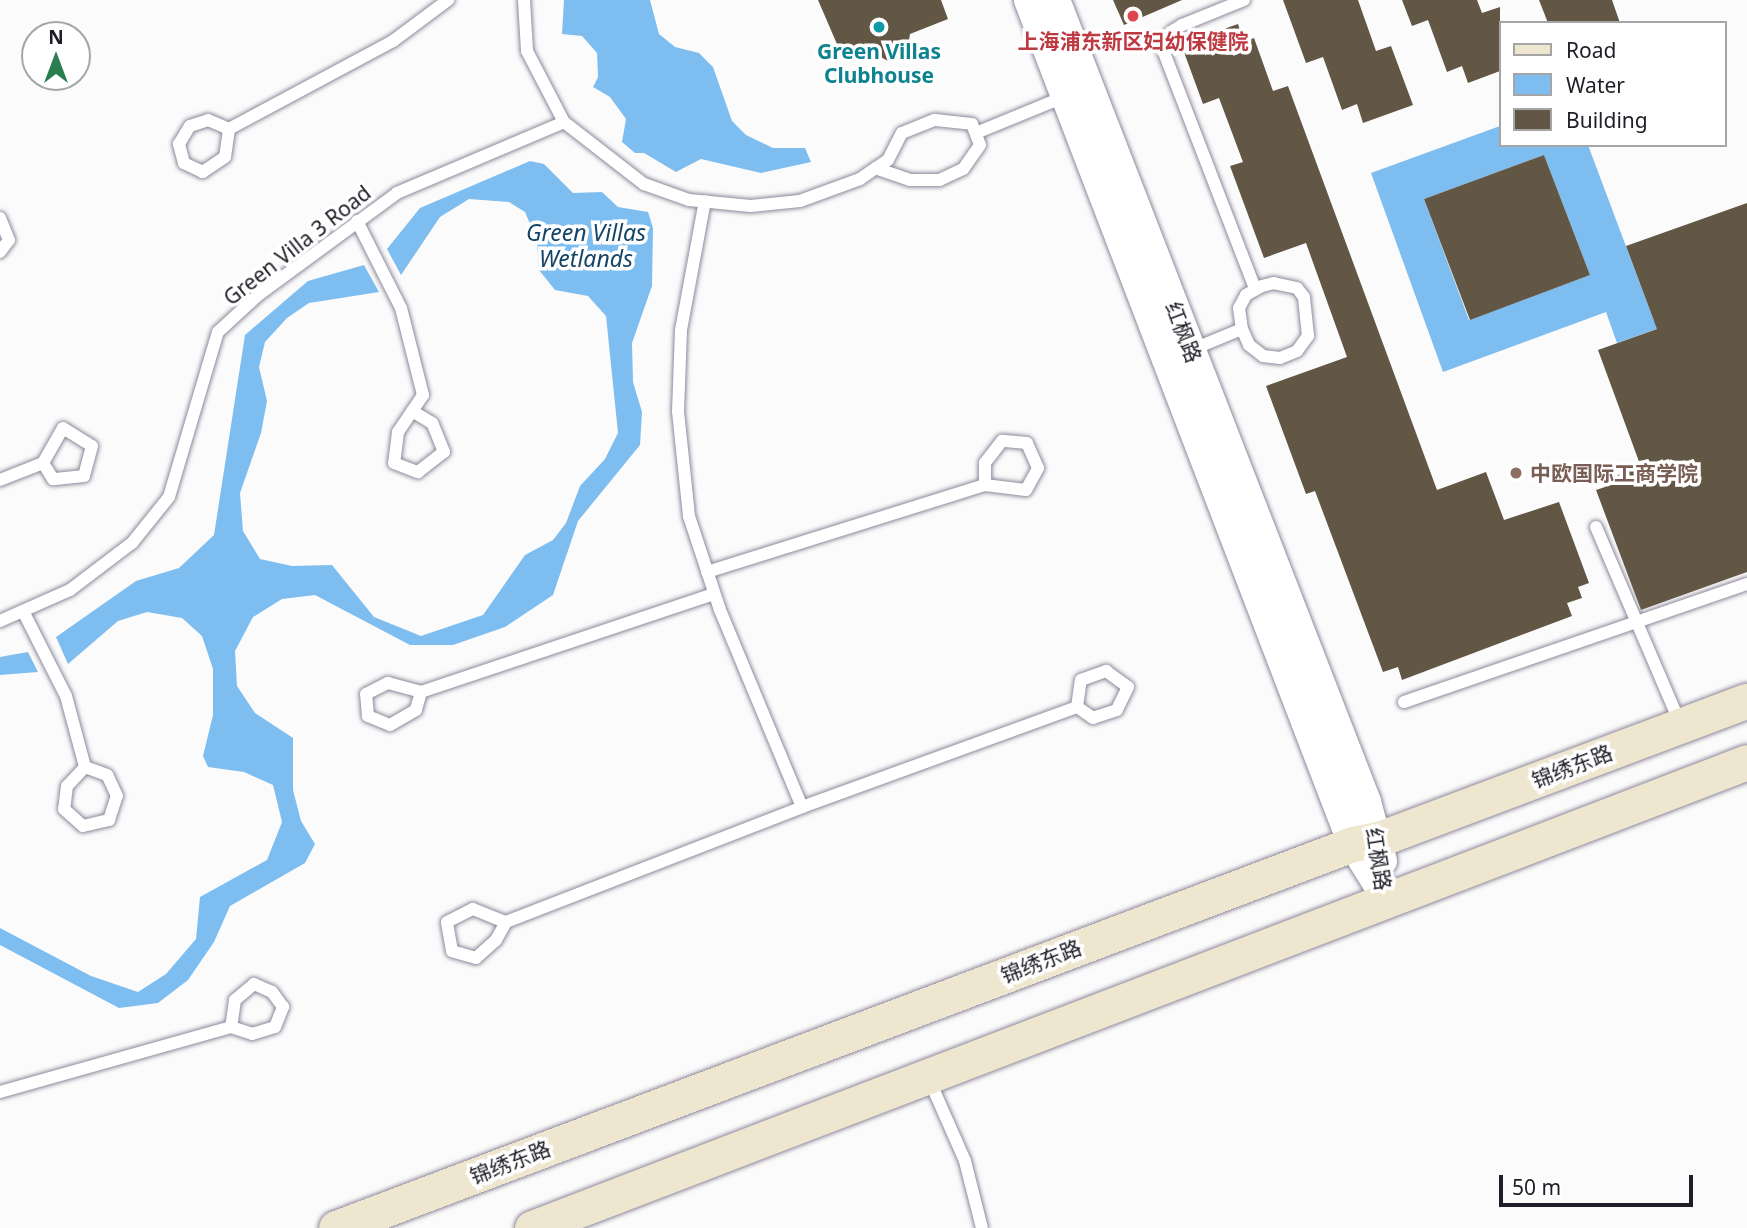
<!DOCTYPE html>
<meta charset="utf-8">
<style>
body{margin:0}
#map{position:relative;width:1747px;height:1228px;overflow:hidden;background:#fbfbfb;font-family:"Noto Sans","Noto Sans SC",sans-serif}
div>[style]{position:absolute}
[style*='--x']{left:calc(var(--x)*1px);top:calc(var(--y)*1px);width:calc(var(--w)*1px);rotate:calc(var(--a)*1deg)}
.water>*{inset:0;background:#7ebdf0}
.building>*{inset:0;background:#625645}
.roads{filter:drop-shadow(0 0 2px #8f889c) drop-shadow(0 0 2px #8f889c)}
.service>*{height:12px;margin:-6px;padding:0 6px;transform-origin:6px;border-radius:6px;background:#fff}
.tertiary>*{height:30px;margin:-15px;padding:0 15px;transform-origin:15px;border-radius:15px;background:#fff}
.secondary>*{height:35px;margin:-17.5px;padding:0 17.5px;transform-origin:17.5px;border-radius:17.5px;background:#eee6ce}
.dots>*{width:19px;height:19px;translate:-50% -50%;box-sizing:border-box;border:4px solid #fff;border-radius:50%}
span{translate:-50% -50%;white-space:nowrap;text-align:center;line-height:1.15;-webkit-text-stroke:7px #fff;paint-order:stroke}
.health-label{font-size:21px;color:#be3a42;font-weight:700}
.culture-label{font-size:21px;color:#0d838f;font-weight:700}
.street-label{font-size:21px;color:#1f1d25}
.education-label{font-size:21px;color:#785e54;font-weight:700}
.left{translate:0 -50%;text-align:left}
.water-label{font-size:23px;color:#154466;font-style:italic}
.legend{position:absolute;left:1499px;top:21px;width:228px;height:126px;box-sizing:border-box;background:#fff;border:2px solid #a5a5a8;margin:0;padding:9px 12px;list-style:none;font-size:21px;color:#1f1d25}
.legend li{display:flex;align-items:center;gap:14px;height:35px}
.legend b{width:35px;border:2px solid #a5a5a8}
.north{position:absolute;left:21px;top:21px;width:70px;height:70px;box-sizing:border-box;background:#fff;border:2px solid #a5a5a8;border-radius:50%;rotate:0deg;font-size:19px;font-weight:700;line-height:28px;text-align:center;color:#1f1d25}
.north::after{content:'';display:block;margin:auto;width:24px;height:32px;background:#2a7d4f;clip-path:polygon(50% 0,100% 100%,50% 72%,0 100%)}
.scale{position:absolute;left:1499px;top:1175px;width:194px;height:32px;box-sizing:border-box;border:4px solid #1f1d25;border-top:0;padding-left:9px;font-size:21px;line-height:24px;white-space:nowrap;color:#1f1d25;-webkit-text-stroke:5px #fff;paint-order:stroke}
</style>
<div id="map">
<div class="water">
<div style="clip-path:polygon(564px 0,650px 0,659px 34px,675px 47px,699px 53px,713px 67px,732px 121px,746px 135px,773px 148px,805px 148px,811px 162px,761px 173px,701px 159px,676px 172px,644px 153px,635px 153px,622px 142px,626px 119px,610px 97px,593px 87px,598px 77px,597px 53px,582px 36px,562px 34px)"></div>
<div style="clip-path:polygon(evenodd,1500px 126px,1500px 145px,1588px 145px,1654px 321px,1682px 320px,1617px 343px,1606px 312px,1443px 372px,1371px 173px,1500px 126px,1544px 155px,1590px 275px,1469px 320px,1424px 199px,1544px 155px)"></div>
<div style="clip-path:polygon(530px 161px,544px 164px,573px 193px,602px 192px,618px 207px,648px 212px,653px 228px,652px 286px,632px 343px,633px 382px,642px 412px,640px 445px,578px 521px,553px 595px,505px 627px,453px 645px,410px 645px,315px 595px,282px 599px,253px 617px,235px 651px,237px 686px,255px 713px,293px 738px,293px 790px,301px 821px,315px 844px,305px 863px,230px 906px,214px 942px,188px 980px,158px 1003px,119px 1008px,0 945px,0 928px,91px 976px,138px 992px,166px 974px,196px 939px,200px 897px,267px 860px,282px 822px,273px 785px,244px 772px,208px 767px,203px 756px,213px 715px,213px 669px,202px 636px,182px 618px,147px 612px,118px 621px,68px 664px,56px 637px,136px 581px,179px 568px,214px 535px,245px 335px,308px 281px,364px 265px,379px 292px,309px 303px,287px 318px,265px 342px,259px 367px,267px 401px,261px 433px,240px 493px,243px 531px,260px 559px,292px 566px,332px 565px,374px 617px,421px 636px,483px 615px,525px 555px,553px 540px,566px 523px,580px 486px,605px 459px,618px 433px,606px 316px,588px 296px,555px 290px,539px 270px,537px 240px,525px 212px,509px 202px,469px 199px,440px 217px,401px 275px,387px 249px,420px 208px)"></div>
<div style="clip-path:polygon(28px 652px,38px 672px,0 675px,0 657px)"></div>
</div>
<div class="building">
<div style="clip-path:polygon(818px 0,941px 0,948px 19px,910px 34px,907px 52px,888px 61px,870px 51px,843px 58px)"></div>
<div style="clip-path:polygon(1113px 0,1182px 0,1124px 25px)"></div>
<div style="clip-path:polygon(1283px 0,1358px 0,1376px 51px,1391px 46px,1413px 105px,1363px 123px,1357px 104px,1342px 110px,1323px 57px,1306px 63px)"></div>
<div style="clip-path:polygon(1402px 0,1477px 0,1482px 13px,1500px 7px,1500px 71px,1468px 83px,1462px 66px,1447px 72px,1428px 20px,1412px 26px)"></div>
<div style="clip-path:polygon(1539px 0,1612px 0,1620px 23px,1548px 23px)"></div>
<div style="clip-path:polygon(1238px 24px,1244px 42px,1254px 38px,1273px 91px,1288px 86px,1437px 490px,1486px 472px,1504px 520px,1559px 502px,1589px 583px,1578px 587px,1582px 598px,1567px 603px,1572px 616px,1402px 680px,1398px 667px,1383px 672px,1315px 491px,1306px 494px,1266px 386px,1347px 357px,1306px 243px,1264px 258px,1230px 166px,1243px 162px,1219px 98px,1203px 104px,1181px 44px)"></div>
<div style="clip-path:polygon(1544px 155px,1590px 275px,1470px 320px,1424px 199px)"></div>
<div style="clip-path:polygon(1747px 203px,1747px 572px,1641px 610px,1596px 490px,1605px 487px,1603px 480px,1641px 467px,1598px 350px,1657px 329px,1626px 246px)"></div>
</div>
<div class="roads">
<div class="service">
<div style="--x:524;--y:0;--w:51;--a:86.6"></div>
<div style="--x:527;--y:51;--w:80;--a:62.5"></div>
<div style="--x:564;--y:122;--w:101;--a:37.8"></div>
<div style="--x:644;--y:184;--w:48;--a:19.6"></div>
<div style="--x:689;--y:200;--w:62;--a:5.5"></div>
<div style="--x:751;--y:206;--w:49;--a:-5.8"></div>
<div style="--x:800;--y:201;--w:64;--a:-20.1"></div>
<div style="--x:860;--y:179;--w:19;--a:-35"></div>
<div style="--x:876;--y:168;--w:14;--a:-34"></div>
<div style="--x:888;--y:160;--w:30;--a:-63"></div>
<div style="--x:902;--y:133;--w:35;--a:-22"></div>
<div style="--x:935;--y:120;--w:37;--a:6"></div>
<div style="--x:972;--y:124;--w:22;--a:69"></div>
<div style="--x:980;--y:145;--w:29;--a:125"></div>
<div style="--x:963;--y:169;--w:26;--a:155"></div>
<div style="--x:939;--y:180;--w:29;--a:180"></div>
<div style="--x:910;--y:180;--w:36;--a:-161"></div>
<div style="--x:1244;--y:0;--w:67;--a:158"></div>
<div style="--x:1182;--y:25;--w:13;--a:148"></div>
<div style="--x:1171;--y:32;--w:20;--a:114"></div>
<div style="--x:1163;--y:50;--w:256;--a:68.9"></div>
<div style="--x:229;--y:129;--w:28;--a:98"></div>
<div style="--x:225;--y:157;--w:27;--a:146"></div>
<div style="--x:203;--y:172;--w:21;--a:-155"></div>
<div style="--x:184;--y:163;--w:20;--a:-105"></div>
<div style="--x:179;--y:144;--w:21;--a:-59"></div>
<div style="--x:190;--y:126;--w:19;--a:-18"></div>
<div style="--x:208;--y:120;--w:23;--a:23"></div>
<div style="--x:229;--y:129;--w:186;--a:-28.2"></div>
<div style="--x:393;--y:41;--w:69;--a:-36.7"></div>
<div style="--x:976;--y:133;--w:97;--a:-22.3"></div>
<div style="--x:0;--y:218;--w:24;--a:68"></div>
<div style="--x:9;--y:240;--w:15;--a:127"></div>
<div style="--x:357;--y:221;--w:97;--a:63.2"></div>
<div style="--x:401;--y:308;--w:90;--a:75.8"></div>
<div style="--x:423;--y:395;--w:45;--a:124"></div>
<div style="--x:398;--y:432;--w:31;--a:97"></div>
<div style="--x:394;--y:463;--w:26;--a:21"></div>
<div style="--x:418;--y:472;--w:33;--a:-38"></div>
<div style="--x:444;--y:452;--w:31;--a:-112"></div>
<div style="--x:432;--y:423;--w:23;--a:-149"></div>
<div style="--x:1191;--y:350;--w:55;--a:-22.4"></div>
<div style="--x:1242;--y:329;--w:17;--a:66"></div>
<div style="--x:1249;--y:345;--w:18;--a:38"></div>
<div style="--x:1263;--y:356;--w:17;--a:7"></div>
<div style="--x:1280;--y:358;--w:18;--a:-22"></div>
<div style="--x:1297;--y:351;--w:19;--a:-54"></div>
<div style="--x:1308;--y:336;--w:39;--a:-96"></div>
<div style="--x:1304;--y:297;--w:11;--a:-128"></div>
<div style="--x:1297;--y:288;--w:24;--a:-168"></div>
<div style="--x:1274;--y:283;--w:12;--a:166"></div>
<div style="--x:1262;--y:286;--w:18;--a:151"></div>
<div style="--x:1246;--y:295;--w:15;--a:118"></div>
<div style="--x:1239;--y:308;--w:21;--a:82"></div>
<div style="--x:0;--y:480;--w:46;--a:-21.6"></div>
<div style="--x:43;--y:463;--w:40;--a:-60.3"></div>
<div style="--x:63;--y:428;--w:34;--a:32"></div>
<div style="--x:92;--y:446;--w:31;--a:105"></div>
<div style="--x:84;--y:476;--w:31;--a:174"></div>
<div style="--x:53;--y:479;--w:19;--a:-122"></div>
<div style="--x:1596;--y:527;--w:215;--a:66.8"></div>
<div style="--x:707;--y:572;--w:291;--a:-17.4"></div>
<div style="--x:985;--y:485;--w:41;--a:7"></div>
<div style="--x:1026;--y:490;--w:25;--a:-61"></div>
<div style="--x:1038;--y:468;--w:27;--a:-114"></div>
<div style="--x:1027;--y:443;--w:25;--a:-175"></div>
<div style="--x:1002;--y:441;--w:28;--a:128"></div>
<div style="--x:985;--y:463;--w:22;--a:90"></div>
<div style="--x:23;--y:611;--w:95;--a:63.2"></div>
<div style="--x:66;--y:696;--w:73;--a:75"></div>
<div style="--x:85;--y:767;--w:26;--a:133"></div>
<div style="--x:67;--y:786;--w:23;--a:97"></div>
<div style="--x:64;--y:809;--w:25;--a:42"></div>
<div style="--x:83;--y:826;--w:27;--a:-13"></div>
<div style="--x:109;--y:820;--w:25;--a:-72"></div>
<div style="--x:117;--y:796;--w:23;--a:-115"></div>
<div style="--x:107;--y:775;--w:23;--a:-160"></div>
<div style="--x:0;--y:621;--w:77;--a:-23.9"></div>
<div style="--x:70;--y:590;--w:78;--a:-37.2"></div>
<div style="--x:132;--y:543;--w:59;--a:-51.2"></div>
<div style="--x:169;--y:497;--w:172;--a:-73.5"></div>
<div style="--x:218;--y:332;--w:53;--a:-42.7"></div>
<div style="--x:257;--y:296;--w:174;--a:-36.3"></div>
<div style="--x:397;--y:193;--w:181;--a:-23"></div>
<div style="--x:421;--y:692;--w:19;--a:106"></div>
<div style="--x:416;--y:710;--w:30;--a:150"></div>
<div style="--x:390;--y:725;--w:24;--a:-158"></div>
<div style="--x:368;--y:716;--w:22;--a:-95"></div>
<div style="--x:366;--y:694;--w:25;--a:-27"></div>
<div style="--x:388;--y:683;--w:34;--a:15"></div>
<div style="--x:421;--y:692;--w:309;--a:-18.5"></div>
<div style="--x:1404;--y:702;--w:363;--a:-19"></div>
<div style="--x:802;--y:807;--w:293;--a:-20"></div>
<div style="--x:1077;--y:707;--w:27;--a:-82"></div>
<div style="--x:1081;--y:680;--w:27;--a:-20"></div>
<div style="--x:1106;--y:671;--w:27;--a:36"></div>
<div style="--x:1128;--y:687;--w:25;--a:116"></div>
<div style="--x:1117;--y:710;--w:25;--a:162"></div>
<div style="--x:1093;--y:718;--w:19;--a:-145"></div>
<div style="--x:506;--y:922;--w:21;--a:119"></div>
<div style="--x:496;--y:940;--w:27;--a:138"></div>
<div style="--x:476;--y:958;--w:25;--a:-164"></div>
<div style="--x:452;--y:951;--w:29;--a:-100"></div>
<div style="--x:447;--y:922;--w:29;--a:-27"></div>
<div style="--x:473;--y:909;--w:35;--a:22"></div>
<div style="--x:506;--y:922;--w:318;--a:-21.2"></div>
<div style="--x:802;--y:807;--w:213;--a:-112.6"></div>
<div style="--x:720;--y:610;--w:99;--a:-108.3"></div>
<div style="--x:689;--y:516;--w:105;--a:-96"></div>
<div style="--x:678;--y:412;--w:82;--a:-87.9"></div>
<div style="--x:681;--y:330;--w:131;--a:-79.5"></div>
<div style="--x:928;--y:1077;--w:92;--a:66.2"></div>
<div style="--x:965;--y:1161;--w:69;--a:75.8"></div>
<div style="--x:0;--y:1092;--w:240;--a:-15.7"></div>
<div style="--x:231;--y:1027;--w:22;--a:18"></div>
<div style="--x:252;--y:1034;--w:24;--a:-17"></div>
<div style="--x:275;--y:1027;--w:22;--a:-68"></div>
<div style="--x:283;--y:1007;--w:19;--a:-126"></div>
<div style="--x:272;--y:992;--w:20;--a:-156"></div>
<div style="--x:254;--y:984;--w:25;--a:140"></div>
<div style="--x:235;--y:1000;--w:27;--a:98"></div>
</div>
<div class="tertiary">
<div style="--x:1029;--y:0;--w:904;--a:69"></div>
<div style="--x:1353;--y:844;--w:66;--a:58"></div>
<div style="--x:1055;--y:0;--w:860;--a:68.8"></div>
<div style="--x:1366;--y:802;--w:61;--a:74.8"></div>
</div>
<div class="secondary">
<div style="--x:336;--y:1228;--w:1087;--a:-20.69"></div>
<div style="--x:1353;--y:844;--w:26;--a:-11"></div>
<div style="--x:1379;--y:839;--w:393;--a:-20.6"></div>
<div style="--x:532;--y:1228;--w:1301;--a:-20.98"></div>
</div>
</div>
<div class="dots">
<div style="left:1133px;top:16px;background:#e0444e"></div>
<div style="left:879px;top:27px;background:#0f9aa8"></div>
<div style="left:1516px;top:473px;background:#8d6e63"></div>
</div>
<div class="health-label">
<span style="left:1133px;top:41px">上海浦东新区妇幼保健院</span>
</div>
<div class="culture-label">
<span style="left:879px;top:63px">Green Villas<br>Clubhouse</span>
</div>
<div class="street-label">
<span style="left:297px;top:245px;rotate:-38deg">Green Villa 3 Road</span>
<span style="left:1184px;top:332px;rotate:69deg">红枫路</span>
<span style="left:1572px;top:766px;rotate:-21deg">锦绣东路</span>
<span style="left:1379px;top:859px;rotate:81deg">红枫路</span>
<span style="left:1041px;top:961px;rotate:-21deg">锦绣东路</span>
<span style="left:510px;top:1162px;rotate:-21deg">锦绣东路</span>
</div>
<div class="education-label">
<span class="left" style="left:1530px;top:473px">中欧国际工商学院</span>
</div>
<div class="water-label">
<span style="left:586px;top:245px">Green Villas<br>Wetlands</span>
</div>
<ul class="legend">
<li><b style="height:9px;background:#eee6ce"></b>Road</li>
<li><b style="height:19px;background:#7ebdf0"></b>Water</li>
<li><b style="height:19px;background:#625645"></b>Building</li>
</ul>
<div class="north">N</div>
<div class="scale">50 m</div>
</div>
